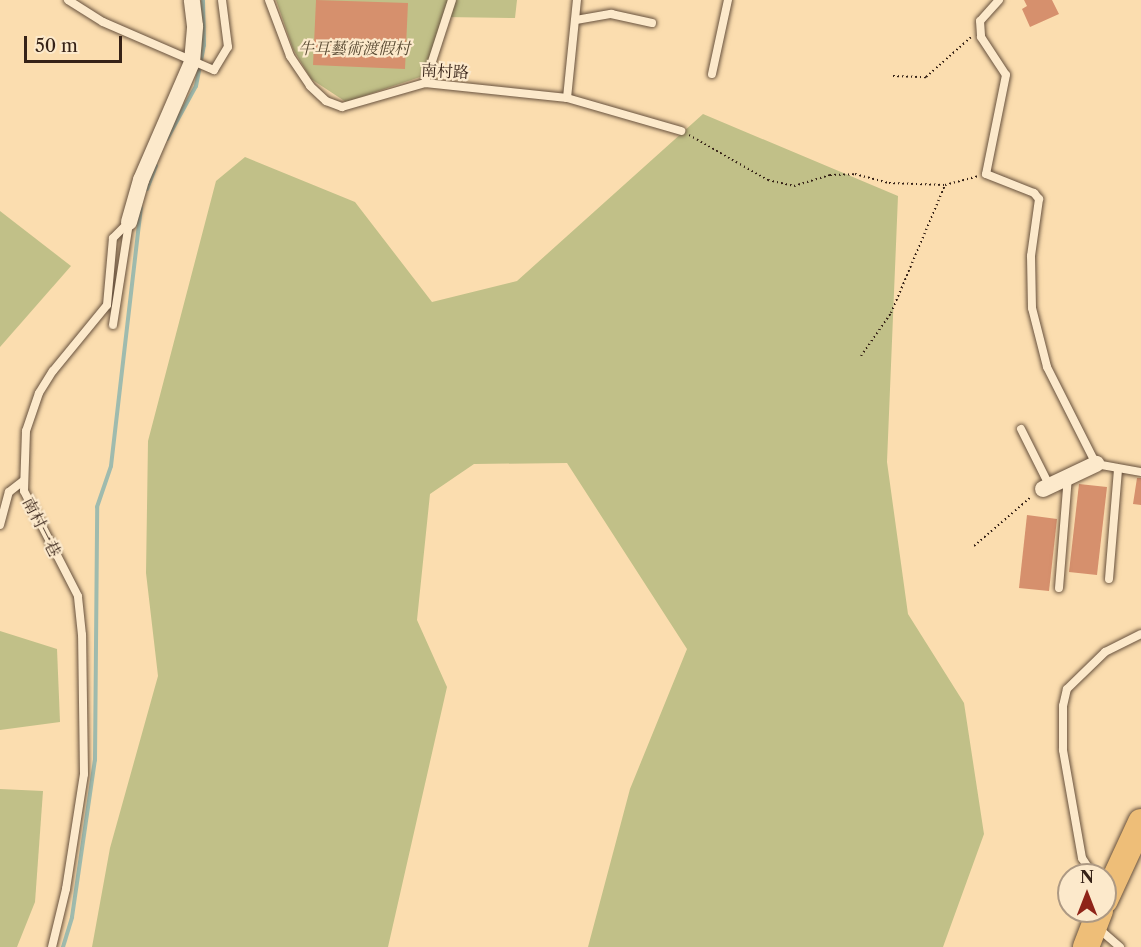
<!DOCTYPE html>
<meta charset="utf-8">
<style>
body{margin:0}
#map{position:relative;width:1141px;height:947px;overflow:hidden;background:#fbddaf;font-family:"Libre Caslon Text","Noto Serif TC",serif}
div>[style]{position:absolute}
[style*='--x']{left:calc(var(--x)*1px);top:calc(var(--y)*1px);width:calc(var(--w)*1px);rotate:calc(var(--a)*1deg)}
.green>*{inset:0;background:#c1c088}
.stream>*{height:4px;margin:-2px;padding:0 2px;transform-origin:2px;border-radius:2px;background:#9fbbae}
.building>*{inset:0;background:#d6906d}
.path>*{height:2px;margin-top:-1px;transform-origin:0;background:repeating-linear-gradient(90deg,#362217 0 1.5px,transparent 0 4.5px)}
.roads{filter:drop-shadow(0 0 2px #67513d) drop-shadow(0 0 2px #67513d)}
.lane>*{height:8px;margin:-4px;padding:0 4px;transform-origin:4px;border-radius:4px;background:#fce9cb}
.street>*{height:16px;margin:-8px;padding:0 8px;transform-origin:8px;border-radius:8px;background:#fce9cb}
.primary>*{height:26px;margin:-13px;padding:0 13px;transform-origin:13px;border-radius:13px;background:#eebe78}
span{translate:-50% -50%;white-space:nowrap;text-align:center;line-height:1.15;-webkit-text-stroke:4.5px #fce9cb;paint-order:stroke}
.park-label{font-size:16px;color:#594a33;font-style:italic}
.street-label{font-size:16px;color:#362217}
.north{position:absolute;left:1057px;top:863px;width:60px;height:60px;box-sizing:border-box;background:#fce9cb;border:2px solid #ad9983;border-radius:50%;rotate:0deg;font-size:16px;font-weight:700;line-height:24px;text-align:center;color:#362217}
.north::after{content:'';display:block;margin:auto;width:21px;height:27px;background:#8f2418;clip-path:polygon(50% 0,100% 100%,50% 72%,0 100%)}
.scale{position:absolute;left:24px;top:36px;width:98px;height:27px;box-sizing:border-box;border:3px solid #362217;border-top:0;padding-left:8px;font-size:18px;line-height:21px;white-space:nowrap;color:#362217;-webkit-text-stroke:4px #fce9cb;paint-order:stroke}
</style>
<div id="map">
<div class="green">
<div style="clip-path:polygon(276px 0,517px 0,515px 18px,445px 17px,423px 76px,346px 102px,311px 79px,293px 49px)"></div>
<div style="clip-path:polygon(703px 114px,898px 196px,887px 462px,908px 614px,964px 703px,984px 834px,943px 947px,588px 947px,630px 789px,687px 649px,567px 463px,474px 464px,430px 494px,417px 620px,447px 687px,388px 947px,92px 947px,110px 848px,158px 676px,146px 573px,148px 441px,216px 181px,245px 157px,355px 202px,432px 302px,517px 281px)"></div>
<div style="clip-path:polygon(0 211px,71px 266px,0 347px)"></div>
<div style="clip-path:polygon(0 631px,57px 649px,60px 722px,0 730px)"></div>
<div style="clip-path:polygon(0 789px,43px 791px,35px 902px,17px 947px,0 947px)"></div>
</div>
<div class="stream">
<div style="--x:167;--y:139;--w:60;--a:-61.3"></div>
<div style="--x:196;--y:86;--w:42;--a:-79"></div>
<div style="--x:204;--y:45;--w:45;--a:-91.3"></div>
<div style="--x:147;--y:189;--w:25;--a:-69"></div>
<div style="--x:63;--y:947;--w:31;--a:-73"></div>
<div style="--x:72;--y:917;--w:159;--a:-81.7"></div>
<div style="--x:95;--y:760;--w:253;--a:-89.5"></div>
<div style="--x:97;--y:507;--w:43;--a:-71.1"></div>
<div style="--x:111;--y:466;--w:260;--a:-83.4"></div>
</div>
<div class="building">
<div style="clip-path:polygon(316px 0,408px 3px,405px 69px,313px 65px)"></div>
<div style="clip-path:polygon(1024px 0,1052px 0,1059px 14px,1030px 27px,1022px 9px,1027px 6px)"></div>
<div style="clip-path:polygon(1137px 478px,1141px 478px,1141px 505px,1133px 504px)"></div>
<div style="clip-path:polygon(1079px 484px,1107px 487px,1097px 575px,1069px 572px)"></div>
<div style="clip-path:polygon(1027px 515px,1057px 519px,1049px 591px,1019px 588px)"></div>
</div>
<div class="path">
<div style="--x:893;--y:76;--w:33;--a:2"></div>
<div style="--x:926;--y:77;--w:60;--a:-41.6"></div>
<div style="--x:689;--y:135;--w:91;--a:29.7"></div>
<div style="--x:768;--y:180;--w:27;--a:13"></div>
<div style="--x:794;--y:186;--w:38;--a:-17"></div>
<div style="--x:830;--y:175;--w:25;--a:-2"></div>
<div style="--x:855;--y:174;--w:35;--a:15"></div>
<div style="--x:889;--y:183;--w:56;--a:2"></div>
<div style="--x:861;--y:356;--w:52;--a:-55.1"></div>
<div style="--x:891;--y:313;--w:139;--a:-67.1"></div>
<div style="--x:945;--y:185;--w:34;--a:-15"></div>
<div style="--x:974;--y:546;--w:75;--a:-40.7"></div>
</div>
<div class="roads">
<div class="lane">
<div style="--x:68;--y:0;--w:41;--a:32.2"></div>
<div style="--x:103;--y:22;--w:121;--a:23.4"></div>
<div style="--x:214;--y:70;--w:27;--a:-59"></div>
<div style="--x:228;--y:47;--w:47;--a:-97.3"></div>
<div style="--x:269;--y:0;--w:60;--a:69.4"></div>
<div style="--x:290;--y:56;--w:36;--a:56"></div>
<div style="--x:310;--y:86;--w:22;--a:43"></div>
<div style="--x:326;--y:101;--w:17;--a:21"></div>
<div style="--x:342;--y:107;--w:86;--a:-16.1"></div>
<div style="--x:425;--y:83;--w:143;--a:6"></div>
<div style="--x:567;--y:98;--w:119;--a:16.1"></div>
<div style="--x:999;--y:0;--w:28;--a:132"></div>
<div style="--x:980;--y:21;--w:16;--a:86"></div>
<div style="--x:981;--y:37;--w:45;--a:56.7"></div>
<div style="--x:1006;--y:75;--w:101;--a:101.4"></div>
<div style="--x:986;--y:174;--w:52;--a:21.6"></div>
<div style="--x:1034;--y:193;--w:8;--a:50"></div>
<div style="--x:1039;--y:199;--w:58;--a:98"></div>
<div style="--x:1031;--y:256;--w:52;--a:88.9"></div>
<div style="--x:1032;--y:308;--w:61;--a:75.7"></div>
<div style="--x:1047;--y:367;--w:109;--a:63.2"></div>
<div style="--x:1096;--y:464;--w:46;--a:10.1"></div>
<div style="--x:576;--y:20;--w:36;--a:-10"></div>
<div style="--x:611;--y:14;--w:42;--a:12.4"></div>
<div style="--x:712;--y:74;--w:76;--a:-77.8"></div>
<div style="--x:425;--y:83;--w:87;--a:-72"></div>
<div style="--x:567;--y:98;--w:99;--a:-84.2"></div>
<div style="--x:113;--y:325;--w:103;--a:-81.1"></div>
<div style="--x:1021;--y:429;--w:63;--a:63.4"></div>
<div style="--x:0;--y:525;--w:34;--a:-75"></div>
<div style="--x:9;--y:492;--w:18;--a:-38"></div>
<div style="--x:1109;--y:579;--w:109;--a:-85.3"></div>
<div style="--x:1059;--y:588;--w:112;--a:-85.4"></div>
<div style="--x:1093;--y:875;--w:20;--a:-123"></div>
<div style="--x:1082;--y:858;--w:110;--a:-100"></div>
<div style="--x:1063;--y:750;--w:44;--a:-90"></div>
<div style="--x:1063;--y:706;--w:17;--a:-77"></div>
<div style="--x:1067;--y:689;--w:53;--a:-44.2"></div>
<div style="--x:1105;--y:652;--w:40;--a:-26.6"></div>
<div style="--x:1098;--y:928;--w:29;--a:41"></div>
<div style="--x:52;--y:947;--w:60;--a:-76.4"></div>
<div style="--x:66;--y:889;--w:116;--a:-81.1"></div>
<div style="--x:84;--y:774;--w:139;--a:-90.8"></div>
<div style="--x:82;--y:635;--w:39;--a:-96"></div>
<div style="--x:78;--y:596;--w:118;--a:-117.2"></div>
<div style="--x:24;--y:491;--w:60;--a:-88.1"></div>
<div style="--x:26;--y:431;--w:40;--a:-71.1"></div>
<div style="--x:39;--y:393;--w:26;--a:-58"></div>
<div style="--x:53;--y:371;--w:85;--a:-50.7"></div>
<div style="--x:107;--y:305;--w:67;--a:-84.9"></div>
<div style="--x:113;--y:238;--w:23;--a:-45"></div>
</div>
<div class="street">
<div style="--x:129;--y:222;--w:44;--a:-74.1"></div>
<div style="--x:141;--y:180;--w:129;--a:-66.6"></div>
<div style="--x:192;--y:62;--w:36;--a:-85"></div>
<div style="--x:195;--y:26;--w:26;--a:-97"></div>
<div style="--x:1043;--y:489;--w:59;--a:-25.3"></div>
</div>
<div class="primary">
<div style="--x:1105;--y:900;--w:86;--a:-65.2"></div>
<div style="--x:1086;--y:947;--w:39;--a:-69"></div>
</div>
</div>
<div class="park-label">
<span style="left:354px;top:48px">牛耳藝術渡假村</span>
</div>
<div class="street-label">
<span style="left:445px;top:71px;rotate:3deg">南村路</span>
<span style="left:42px;top:527px;rotate:63deg">南村一巷</span>
</div>
<div class="north">N</div>
<div class="scale">50 m</div>
</div>
